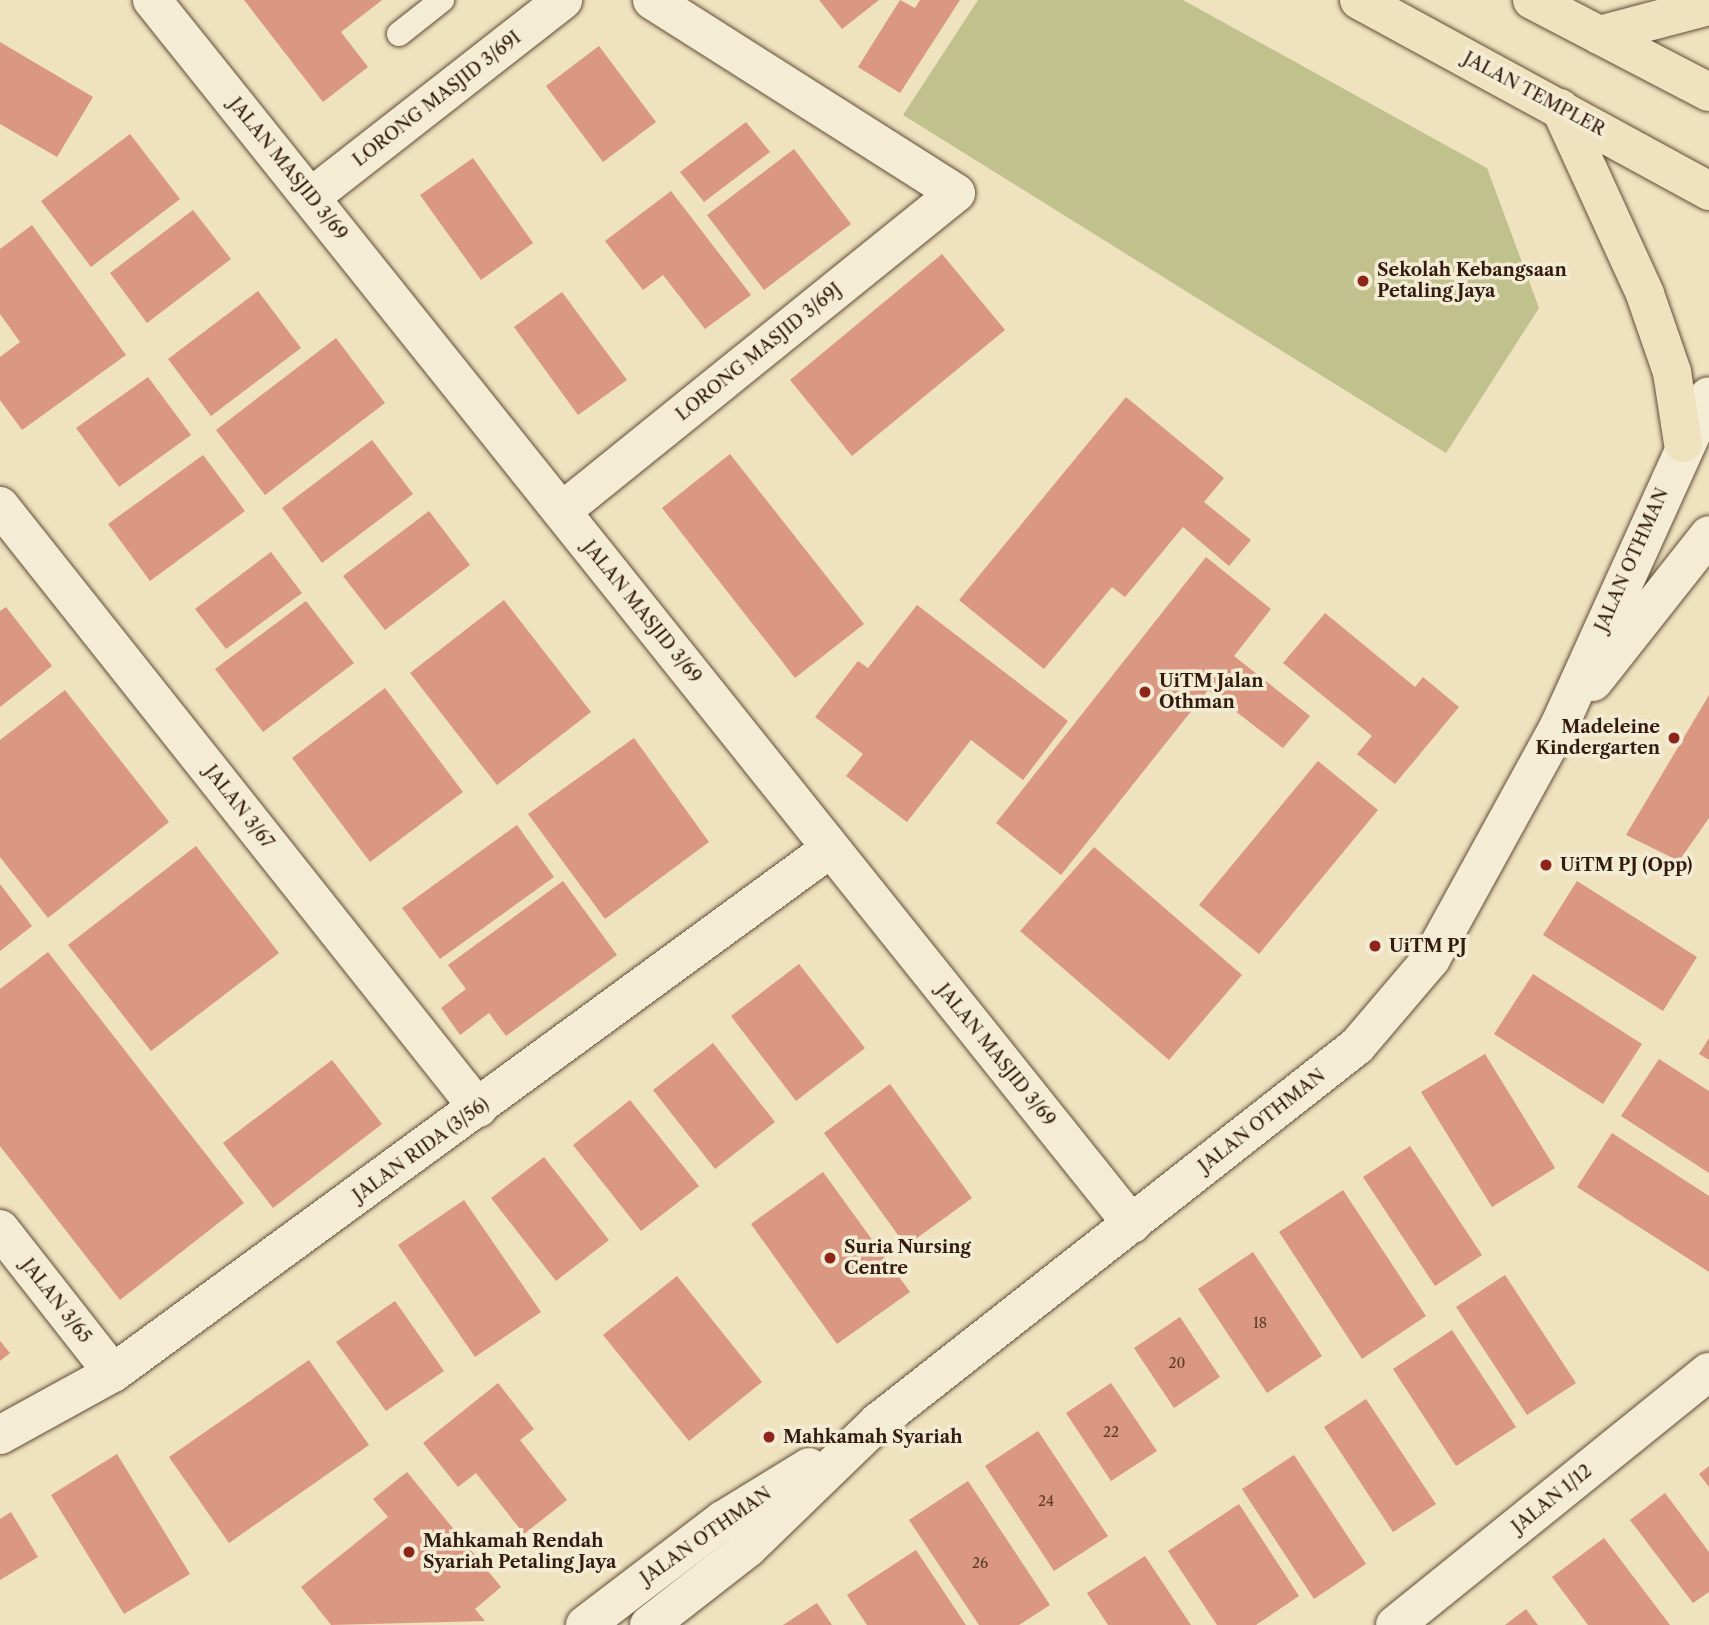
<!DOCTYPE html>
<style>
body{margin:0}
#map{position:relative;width:1709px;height:1625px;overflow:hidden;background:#efe2be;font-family:"Libre Caslon Text",serif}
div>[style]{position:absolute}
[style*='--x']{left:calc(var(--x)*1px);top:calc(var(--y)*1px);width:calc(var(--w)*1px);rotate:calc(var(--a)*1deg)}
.green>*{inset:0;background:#c0c18c}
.building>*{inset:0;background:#da9781}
.roads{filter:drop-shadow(0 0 2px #624d39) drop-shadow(0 0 2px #624d39)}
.service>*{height:24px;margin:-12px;padding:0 12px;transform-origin:12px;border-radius:12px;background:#f5ecd5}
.minor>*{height:38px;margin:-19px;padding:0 19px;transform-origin:19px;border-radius:19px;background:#f5ecd5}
.secondary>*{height:38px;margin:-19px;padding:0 19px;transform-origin:19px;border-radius:19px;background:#f5ecd5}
.primary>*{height:38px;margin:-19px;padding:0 19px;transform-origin:19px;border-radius:19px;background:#efe2be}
.dots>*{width:19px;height:19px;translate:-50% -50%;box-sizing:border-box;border:4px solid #f5ecd5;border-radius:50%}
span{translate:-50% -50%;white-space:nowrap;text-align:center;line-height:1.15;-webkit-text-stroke:7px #f5ecd5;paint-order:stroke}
.number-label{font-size:14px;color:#5d3a2a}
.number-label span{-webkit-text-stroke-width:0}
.street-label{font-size:18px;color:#331b0d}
.poi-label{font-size:18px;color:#331b0d;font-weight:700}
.left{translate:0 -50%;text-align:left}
.right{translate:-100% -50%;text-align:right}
</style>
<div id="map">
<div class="green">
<div style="clip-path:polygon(978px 0,1183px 0,1487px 168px,1539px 308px,1446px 453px,903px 115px)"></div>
</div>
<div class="building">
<div style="clip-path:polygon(244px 0,382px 0,341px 32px,368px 67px,323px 102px)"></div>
<div style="clip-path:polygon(819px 0,879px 0,842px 29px)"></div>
<div style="clip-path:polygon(900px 0,915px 8px,920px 0,960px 0,900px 93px,858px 67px)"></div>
<div style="clip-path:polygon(0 42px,93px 97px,57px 157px,0 124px)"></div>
<div style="clip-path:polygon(599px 46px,656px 122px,603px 162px,546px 86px)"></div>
<div style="clip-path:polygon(746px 122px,770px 152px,704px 202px,680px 172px)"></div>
<div style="clip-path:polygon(130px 134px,180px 199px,91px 267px,41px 201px)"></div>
<div style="clip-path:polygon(794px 149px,851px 224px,764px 290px,707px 215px)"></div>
<div style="clip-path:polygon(473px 158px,533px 243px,481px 280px,420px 195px)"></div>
<div style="clip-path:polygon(671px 191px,751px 295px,705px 329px,663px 275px,643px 290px,605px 241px)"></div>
<div style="clip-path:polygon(193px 210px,231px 259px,147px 323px,110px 273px)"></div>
<div style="clip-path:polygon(32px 225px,126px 355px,22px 430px,0 400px,0 357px,20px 342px,0 314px,0 249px)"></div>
<div style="clip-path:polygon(942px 254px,1005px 330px,852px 456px,790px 380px)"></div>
<div style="clip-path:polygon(258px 291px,301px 348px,211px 416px,168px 359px)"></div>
<div style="clip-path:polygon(562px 292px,627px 380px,578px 415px,514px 327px)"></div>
<div style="clip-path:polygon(336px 338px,385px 403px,265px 495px,216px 430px)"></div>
<div style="clip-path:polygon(148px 377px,191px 435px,119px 487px,76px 428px)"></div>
<div style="clip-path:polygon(1126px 397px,1224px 478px,1204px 502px,1251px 540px,1229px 566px,1183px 527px,1125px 597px,1112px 587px,1044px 669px,959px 600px)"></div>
<div style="clip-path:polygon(372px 440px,413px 494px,322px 563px,282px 508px)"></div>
<div style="clip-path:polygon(730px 454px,864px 624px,795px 678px,662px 508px)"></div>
<div style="clip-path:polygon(203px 455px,245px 511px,150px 581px,108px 524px)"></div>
<div style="clip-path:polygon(429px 511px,470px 565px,385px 630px,343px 576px)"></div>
<div style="clip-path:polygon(271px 552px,302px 593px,226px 649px,195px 609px)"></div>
<div style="clip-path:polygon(1206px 557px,1271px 609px,1234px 656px,1310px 716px,1283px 748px,1208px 690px,1061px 875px,996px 823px)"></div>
<div style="clip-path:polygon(504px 600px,591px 712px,497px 785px,410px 673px)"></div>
<div style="clip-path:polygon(306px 601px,354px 663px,263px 732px,215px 669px)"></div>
<div style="clip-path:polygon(917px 605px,1068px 721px,1023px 780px,971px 740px,907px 822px,846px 776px,863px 754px,815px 717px,858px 661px,868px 668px)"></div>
<div style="clip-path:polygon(6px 607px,52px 666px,0 707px,0 611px)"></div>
<div style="clip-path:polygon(1325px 613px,1415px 687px,1423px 677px,1459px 707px,1395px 784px,1357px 754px,1372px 736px,1283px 663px)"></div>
<div style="clip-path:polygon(385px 688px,463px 792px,370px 862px,292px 758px)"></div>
<div style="clip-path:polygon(65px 690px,169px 822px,48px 918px,0 857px,0 740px)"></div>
<div style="clip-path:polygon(1709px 695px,1709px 818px,1679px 861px,1626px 835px)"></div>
<div style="clip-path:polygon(634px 738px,709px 842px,605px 919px,528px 814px)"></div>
<div style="clip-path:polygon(1318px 761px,1378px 810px,1259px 954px,1199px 905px)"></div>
<div style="clip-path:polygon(517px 825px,554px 877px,440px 959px,402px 908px)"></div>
<div style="clip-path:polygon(196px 846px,279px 953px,151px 1051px,68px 945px)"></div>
<div style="clip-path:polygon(1094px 847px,1242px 975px,1169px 1060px,1020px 931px)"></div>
<div style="clip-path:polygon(563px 881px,617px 955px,506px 1036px,489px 1013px,460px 1035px,441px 1008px,466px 989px,448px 965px)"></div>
<div style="clip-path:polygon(1577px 881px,1697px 957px,1663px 1011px,1543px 935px)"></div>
<div style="clip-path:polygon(0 884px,32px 926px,0 951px)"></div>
<div style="clip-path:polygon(48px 952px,244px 1203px,120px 1300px,0 1146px,0 989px)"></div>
<div style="clip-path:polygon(799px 964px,865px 1048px,796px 1101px,731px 1016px)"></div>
<div style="clip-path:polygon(1533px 974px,1642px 1044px,1603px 1104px,1494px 1034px)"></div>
<div style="clip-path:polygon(1709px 1038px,1709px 1060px,1699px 1054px)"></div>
<div style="clip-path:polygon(713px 1043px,775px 1122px,715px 1169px,653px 1090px)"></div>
<div style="clip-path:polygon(1485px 1054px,1555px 1168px,1492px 1207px,1421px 1092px)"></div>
<div style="clip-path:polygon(1659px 1059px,1709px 1091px,1709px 1173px,1621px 1116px)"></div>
<div style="clip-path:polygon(332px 1060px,382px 1124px,273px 1208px,223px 1143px)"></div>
<div style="clip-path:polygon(890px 1084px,972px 1198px,906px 1246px,824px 1133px)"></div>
<div style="clip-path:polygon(630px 1100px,699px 1186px,641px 1231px,573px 1145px)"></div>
<div style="clip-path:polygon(1612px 1133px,1709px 1196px,1709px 1272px,1577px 1187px)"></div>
<div style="clip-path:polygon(1410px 1146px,1482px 1255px,1435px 1286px,1363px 1177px)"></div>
<div style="clip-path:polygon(544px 1157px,609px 1240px,556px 1281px,491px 1198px)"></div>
<div style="clip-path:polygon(823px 1172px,910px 1292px,837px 1344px,751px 1224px)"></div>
<div style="clip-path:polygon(1343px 1190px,1426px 1316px,1362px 1359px,1279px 1232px)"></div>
<div style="clip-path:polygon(464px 1200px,541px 1312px,475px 1357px,398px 1245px)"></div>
<div style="clip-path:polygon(1253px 1252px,1322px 1356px,1267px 1393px,1198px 1289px)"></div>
<div style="clip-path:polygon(1505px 1275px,1576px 1383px,1527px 1415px,1456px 1307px)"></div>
<div style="clip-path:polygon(677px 1276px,762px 1382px,689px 1441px,603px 1335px)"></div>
<div style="clip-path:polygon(395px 1301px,444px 1371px,386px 1411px,336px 1342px)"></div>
<div style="clip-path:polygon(1180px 1317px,1220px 1377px,1174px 1408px,1134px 1348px)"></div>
<div style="clip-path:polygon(1452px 1330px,1516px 1427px,1456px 1466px,1393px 1369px)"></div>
<div style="clip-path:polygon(0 1341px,10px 1353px,0 1361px)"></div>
<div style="clip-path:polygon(309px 1360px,369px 1445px,229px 1543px,169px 1457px)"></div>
<div style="clip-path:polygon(498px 1383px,534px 1429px,520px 1440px,567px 1500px,524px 1534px,476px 1473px,458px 1487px,423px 1443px)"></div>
<div style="clip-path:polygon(1111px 1383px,1157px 1451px,1111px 1481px,1066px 1413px)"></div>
<div style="clip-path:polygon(1366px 1399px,1436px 1504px,1393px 1532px,1324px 1427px)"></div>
<div style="clip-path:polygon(1038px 1431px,1108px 1536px,1054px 1571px,985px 1466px)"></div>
<div style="clip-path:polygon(117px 1454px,190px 1574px,124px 1614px,51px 1495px)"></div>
<div style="clip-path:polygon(1294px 1455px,1366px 1564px,1314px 1599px,1242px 1489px)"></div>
<div style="clip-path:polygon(1709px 1466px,1709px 1487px,1699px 1474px)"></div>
<div style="clip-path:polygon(407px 1472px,501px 1587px,475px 1609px,485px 1621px,331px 1625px,301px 1587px,388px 1517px,373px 1499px)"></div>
<div style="clip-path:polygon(968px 1481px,1050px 1605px,1019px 1625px,979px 1625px,909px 1520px)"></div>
<div style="clip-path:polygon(1665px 1493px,1709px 1552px,1709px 1592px,1693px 1603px,1630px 1520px)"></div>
<div style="clip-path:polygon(1239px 1504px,1299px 1596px,1256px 1625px,1217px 1625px,1168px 1551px)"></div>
<div style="clip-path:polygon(11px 1512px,38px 1557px,0 1580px,0 1519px)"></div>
<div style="clip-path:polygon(1604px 1538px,1670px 1625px,1588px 1625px,1552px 1577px)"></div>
<div style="clip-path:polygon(916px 1550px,966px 1625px,867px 1625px,847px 1595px)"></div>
<div style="clip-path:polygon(1145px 1556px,1191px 1625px,1108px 1625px,1087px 1593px)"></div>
<div style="clip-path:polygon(817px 1603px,832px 1625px,783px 1625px)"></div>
<div style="clip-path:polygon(1526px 1609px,1538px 1625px,1505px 1625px)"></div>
</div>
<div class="roads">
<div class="service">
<div style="--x:399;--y:34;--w:55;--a:-38.3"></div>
</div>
<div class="minor">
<div style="--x:152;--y:0;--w:1568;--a:51.32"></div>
<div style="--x:311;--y:197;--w:320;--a:-38"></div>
<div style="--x:0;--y:506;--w:769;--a:51.55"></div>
<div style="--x:562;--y:511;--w:506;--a:-38.91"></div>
<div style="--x:956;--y:193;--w:360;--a:-147.6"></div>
<div style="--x:0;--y:1229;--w:183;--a:51.9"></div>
<div style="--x:0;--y:1435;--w:129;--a:-28.8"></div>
<div style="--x:113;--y:1373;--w:889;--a:-36.17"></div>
<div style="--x:1395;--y:1625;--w:403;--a:-38.9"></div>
</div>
<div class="secondary">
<div style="--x:1593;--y:682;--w:187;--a:-51.7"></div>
<div style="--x:585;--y:1625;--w:173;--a:-37.3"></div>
<div style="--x:723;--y:1520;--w:101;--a:-31.6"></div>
<div style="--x:649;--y:1625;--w:125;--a:-37.9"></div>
<div style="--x:748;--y:1548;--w:181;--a:-44.1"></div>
<div style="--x:878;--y:1422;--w:609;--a:-38.13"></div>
<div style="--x:1357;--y:1046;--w:114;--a:-49.6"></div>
<div style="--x:1431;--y:959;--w:266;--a:-61.2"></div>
<div style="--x:1559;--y:726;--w:362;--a:-65.6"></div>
</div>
<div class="primary">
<div style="--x:1359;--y:0;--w:399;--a:28.6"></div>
<div style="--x:1532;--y:0;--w:199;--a:27.5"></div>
<div style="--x:1599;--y:35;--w:114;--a:-14.8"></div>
<div style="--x:1560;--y:108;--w:205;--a:65.4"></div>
<div style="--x:1645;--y:294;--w:83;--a:70.9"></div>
<div style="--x:1672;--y:372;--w:72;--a:81.2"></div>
</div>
</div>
<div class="dots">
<div style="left:1363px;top:281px;background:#8f2418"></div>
<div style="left:1145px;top:692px;background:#8f2418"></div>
<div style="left:1674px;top:738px;background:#8f2418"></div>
<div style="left:1546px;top:865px;background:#8f2418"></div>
<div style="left:1375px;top:946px;background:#8f2418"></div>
<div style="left:830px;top:1258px;background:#8f2418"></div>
<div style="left:769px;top:1437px;background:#8f2418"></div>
<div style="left:409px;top:1552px;background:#8f2418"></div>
</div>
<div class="number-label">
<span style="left:1260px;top:1323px">18</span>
<span style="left:1177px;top:1363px">20</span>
<span style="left:1111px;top:1432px">22</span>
<span style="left:1046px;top:1501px">24</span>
<span style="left:980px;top:1563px">26</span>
</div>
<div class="street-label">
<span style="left:1534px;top:94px;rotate:28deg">JALAN TEMPLER</span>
<span style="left:437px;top:99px;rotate:-38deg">LORONG MASJID 3/69I</span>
<span style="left:288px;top:169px;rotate:51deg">JALAN MASJID 3/69</span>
<span style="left:759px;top:352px;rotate:-39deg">LORONG MASJID 3/69J</span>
<span style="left:1632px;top:560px;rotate:-66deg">JALAN OTHMAN</span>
<span style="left:642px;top:612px;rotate:51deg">JALAN MASJID 3/69</span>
<span style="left:239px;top:807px;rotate:52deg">JALAN 3/67</span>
<span style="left:996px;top:1055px;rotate:51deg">JALAN MASJID 3/69</span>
<span style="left:1262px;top:1121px;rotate:-38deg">JALAN OTHMAN</span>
<span style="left:421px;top:1150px;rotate:-36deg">JALAN RIDA (3/56)</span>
<span style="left:56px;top:1301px;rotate:52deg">JALAN 3/65</span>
<span style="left:1552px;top:1499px;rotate:-39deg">JALAN 1/12</span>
<span style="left:706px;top:1536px;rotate:-35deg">JALAN OTHMAN</span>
</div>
<div class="poi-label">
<span class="left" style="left:1377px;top:281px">Sekolah Kebangsaan<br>Petaling Jaya</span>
<span class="left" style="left:1159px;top:692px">UiTM Jalan<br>Othman</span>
<span class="right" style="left:1660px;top:738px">Madeleine<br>Kindergarten</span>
<span class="left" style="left:1560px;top:865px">UiTM PJ (Opp)</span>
<span class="left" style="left:1389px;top:946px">UiTM PJ</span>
<span class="left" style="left:844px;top:1258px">Suria Nursing<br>Centre</span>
<span class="left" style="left:783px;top:1437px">Mahkamah Syariah</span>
<span class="left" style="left:423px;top:1552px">Mahkamah Rendah<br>Syariah Petaling Jaya</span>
</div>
</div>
